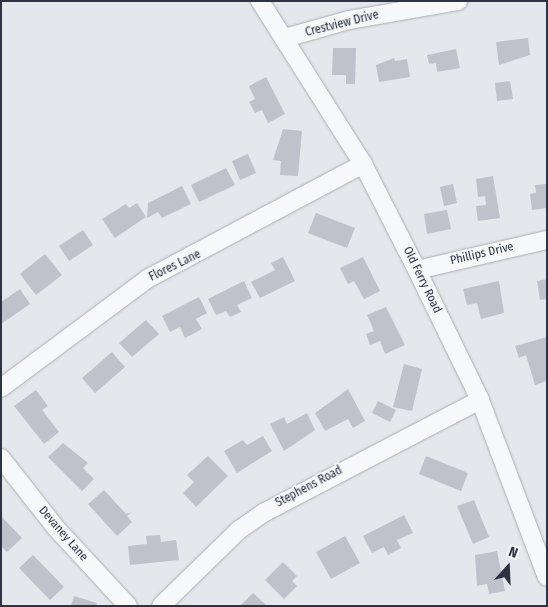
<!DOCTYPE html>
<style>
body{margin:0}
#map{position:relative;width:548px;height:607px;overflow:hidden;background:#e4e7eb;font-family:"Fira Sans Condensed",sans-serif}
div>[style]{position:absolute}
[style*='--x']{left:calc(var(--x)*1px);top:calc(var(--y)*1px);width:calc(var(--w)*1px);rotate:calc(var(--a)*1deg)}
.building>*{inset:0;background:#bfc2ca}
.roads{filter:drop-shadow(0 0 1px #a9adb5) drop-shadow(0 0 1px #a9adb5)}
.minor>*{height:18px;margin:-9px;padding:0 9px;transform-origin:9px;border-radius:9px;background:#f7f8f9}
span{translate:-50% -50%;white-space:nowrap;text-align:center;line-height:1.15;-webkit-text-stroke:4px #f4f6f8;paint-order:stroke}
.street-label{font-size:12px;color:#2d3342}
.frame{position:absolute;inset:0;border:2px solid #2d3342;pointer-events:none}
.north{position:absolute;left:483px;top:542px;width:50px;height:50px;-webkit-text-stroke:4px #f4f6f8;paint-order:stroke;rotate:20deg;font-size:14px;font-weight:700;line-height:20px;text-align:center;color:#2d3342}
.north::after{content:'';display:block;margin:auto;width:18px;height:22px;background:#2d3342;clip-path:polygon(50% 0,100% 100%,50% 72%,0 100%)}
</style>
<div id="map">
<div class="building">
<div style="clip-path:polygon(528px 38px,530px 55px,499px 65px,496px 42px)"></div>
<div style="clip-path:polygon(333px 48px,356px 48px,355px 84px,346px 84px,346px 75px,332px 75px)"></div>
<div style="clip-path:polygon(456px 49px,460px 68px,437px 72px,436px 63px,429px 64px,427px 55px)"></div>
<div style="clip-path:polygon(394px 58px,395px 61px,407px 59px,410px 77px,379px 82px,376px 65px)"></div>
<div style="clip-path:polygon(266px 77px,285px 114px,268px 123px,262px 110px,255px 113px,249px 102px,255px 99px,249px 86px)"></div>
<div style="clip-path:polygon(510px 81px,513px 99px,497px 101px,495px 83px)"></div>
<div style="clip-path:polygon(283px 129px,302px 131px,298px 176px,280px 175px,281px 161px,273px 160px)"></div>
<div style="clip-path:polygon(248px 154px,256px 173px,240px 180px,232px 161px)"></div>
<div style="clip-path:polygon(226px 168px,235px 185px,199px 202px,191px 185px)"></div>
<div style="clip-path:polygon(493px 176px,500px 218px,478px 221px,476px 206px,486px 205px,485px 196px,478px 197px,476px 179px)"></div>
<div style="clip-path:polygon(453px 184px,457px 203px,444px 206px,440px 187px)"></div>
<div style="clip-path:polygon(547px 184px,547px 208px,532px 210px,530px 194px,536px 193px,535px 185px)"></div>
<div style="clip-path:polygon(182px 186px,191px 204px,162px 218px,158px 212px,147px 218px,148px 203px)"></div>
<div style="clip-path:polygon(137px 203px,146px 217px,115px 238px,102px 219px,126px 204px,129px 208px)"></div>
<div style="clip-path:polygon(447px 210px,451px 229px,427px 234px,424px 214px)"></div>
<div style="clip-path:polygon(316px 213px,355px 228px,347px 248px,308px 233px)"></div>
<div style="clip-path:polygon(83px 230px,93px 245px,69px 261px,59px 246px)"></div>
<div style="clip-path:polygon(45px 254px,62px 275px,36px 295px,20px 274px)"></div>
<div style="clip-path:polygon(283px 257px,295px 281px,260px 298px,251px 282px,275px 270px,271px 263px)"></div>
<div style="clip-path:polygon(363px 257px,380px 291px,364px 299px,354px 281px,348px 284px,340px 268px)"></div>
<div style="clip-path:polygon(547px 279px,547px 299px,540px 300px,537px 281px)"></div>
<div style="clip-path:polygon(244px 281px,252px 298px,237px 305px,241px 312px,230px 317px,226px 311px,216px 315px,208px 299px)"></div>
<div style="clip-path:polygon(499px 281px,504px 313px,481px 319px,477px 303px,467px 305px,463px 289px)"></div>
<div style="clip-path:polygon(20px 289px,30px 304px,1px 324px,1px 302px)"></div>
<div style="clip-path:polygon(199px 297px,207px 313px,196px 319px,202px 329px,185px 338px,180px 327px,170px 332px,162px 316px)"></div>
<div style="clip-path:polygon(386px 307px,405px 345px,385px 354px,380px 341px,370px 345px,366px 334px,374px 331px,367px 315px)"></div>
<div style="clip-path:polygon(146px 320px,159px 334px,132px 357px,119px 343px)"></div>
<div style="clip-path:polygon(547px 337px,547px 381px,535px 385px,526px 355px,519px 358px,515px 346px)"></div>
<div style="clip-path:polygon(112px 352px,125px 367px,95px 393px,82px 378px)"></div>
<div style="clip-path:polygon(404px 364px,422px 369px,412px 411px,393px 407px)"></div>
<div style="clip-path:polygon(348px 389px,365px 421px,353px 428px,348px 419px,325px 431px,315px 413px)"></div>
<div style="clip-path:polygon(36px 390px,48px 406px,42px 410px,59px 432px,44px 444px,14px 406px)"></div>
<div style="clip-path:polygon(378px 401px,396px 410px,390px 422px,372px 413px)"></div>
<div style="clip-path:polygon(307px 413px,315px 430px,284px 451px,270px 424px,284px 417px,287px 424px)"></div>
<div style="clip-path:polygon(263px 436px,272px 451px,237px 473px,224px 451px,243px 440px,247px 445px)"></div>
<div style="clip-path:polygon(63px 443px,88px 463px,83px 468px,94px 479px,82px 491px,48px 457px)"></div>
<div style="clip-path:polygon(208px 456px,228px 476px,196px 507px,183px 493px,194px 482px,187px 475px)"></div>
<div style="clip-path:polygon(426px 456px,468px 473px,461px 491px,419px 474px)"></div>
<div style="clip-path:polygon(104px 490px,126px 514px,132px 512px,127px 516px,132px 522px,117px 536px,88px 504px)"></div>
<div style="clip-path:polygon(474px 500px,489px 537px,473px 544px,457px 506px)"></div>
<div style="clip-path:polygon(404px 515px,413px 533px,397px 540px,401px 548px,388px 555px,384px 547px,372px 553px,363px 536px)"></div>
<div style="clip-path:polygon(2px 517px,22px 538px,7px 552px,1px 546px)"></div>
<div style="clip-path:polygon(160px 535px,161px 542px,176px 540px,179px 560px,130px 565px,128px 546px,147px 544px,146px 536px)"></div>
<div style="clip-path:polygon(345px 536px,360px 563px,331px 579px,316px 552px)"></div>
<div style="clip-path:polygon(497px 551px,505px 591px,489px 594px,487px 584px,477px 586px,475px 555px)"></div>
<div style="clip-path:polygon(33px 555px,64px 587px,50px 600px,19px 568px)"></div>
<div style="clip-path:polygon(283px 562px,297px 576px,292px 581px,297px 586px,284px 599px,265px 580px)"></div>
<div style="clip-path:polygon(253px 593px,267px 606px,240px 606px)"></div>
<div style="clip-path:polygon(74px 596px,97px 603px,96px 606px,71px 606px)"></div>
</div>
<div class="roads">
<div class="minor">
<div style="--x:260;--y:1;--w:193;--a:57.7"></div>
<div style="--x:363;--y:164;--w:119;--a:63"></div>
<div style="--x:417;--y:270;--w:144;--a:64.1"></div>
<div style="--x:480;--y:400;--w:189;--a:69.3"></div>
<div style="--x:285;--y:38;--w:66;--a:-15.7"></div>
<div style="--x:349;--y:20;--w:111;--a:-9.9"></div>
<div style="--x:417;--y:270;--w:133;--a:-13"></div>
<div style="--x:1;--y:388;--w:182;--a:-36.7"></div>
<div style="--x:147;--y:279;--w:245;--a:-28"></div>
<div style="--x:1;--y:458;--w:89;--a:51.8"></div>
<div style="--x:56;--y:528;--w:106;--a:47.3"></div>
<div style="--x:161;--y:606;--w:109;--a:-44.3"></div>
<div style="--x:239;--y:530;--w:32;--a:-35"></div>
<div style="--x:265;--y:512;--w:242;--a:-27.5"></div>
</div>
</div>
<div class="street-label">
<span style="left:342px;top:24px;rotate:-14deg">Crestview Drive</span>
<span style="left:482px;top:254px;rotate:-13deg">Phillips Drive</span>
<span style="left:175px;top:266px;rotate:-26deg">Flores Lane</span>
<span style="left:422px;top:280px;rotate:64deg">Old Ferry Road</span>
<span style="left:309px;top:487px;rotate:-28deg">Stephens Road</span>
<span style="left:63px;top:534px;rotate:49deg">Devaney Lane</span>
</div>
<div class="frame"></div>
<div class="north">N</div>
</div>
